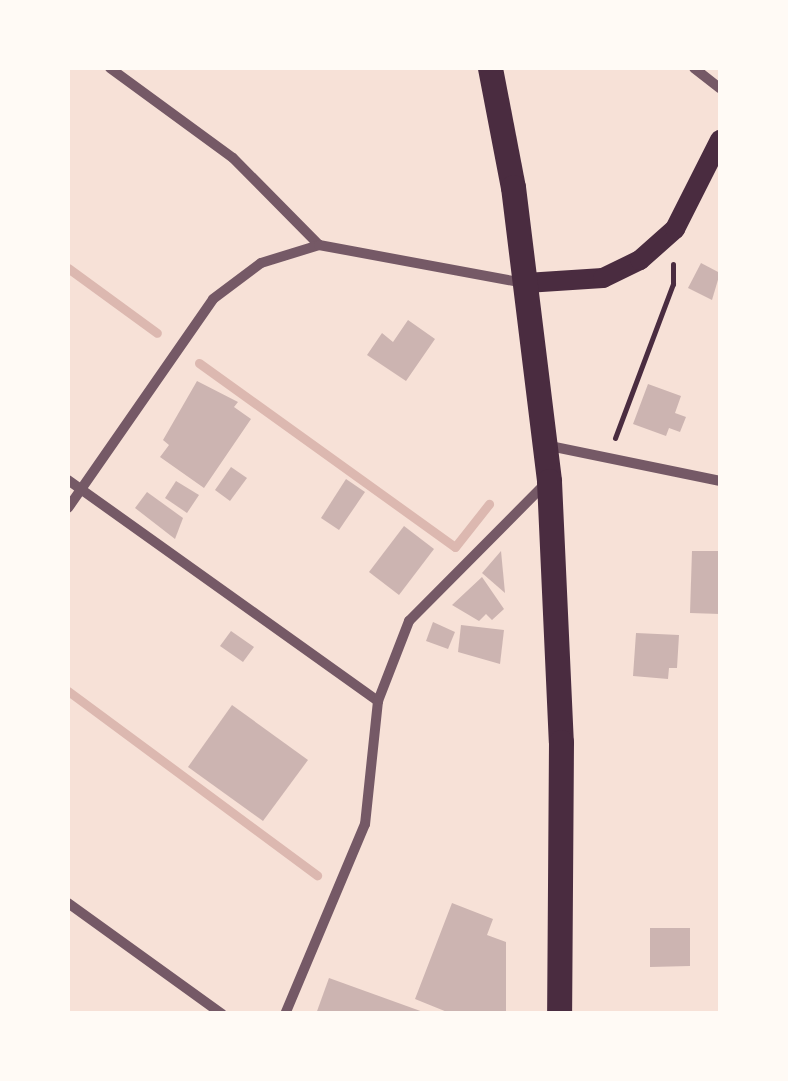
<!DOCTYPE html>
<style>
body{margin:0}
#map{position:relative;width:788px;height:1081px;overflow:hidden;background:#f7e1d7;font-family:Ubuntu,sans-serif}
div>[style]{position:absolute}
[style*='--x']{left:calc(var(--x)*1px);top:calc(var(--y)*1px);width:calc(var(--w)*1px);rotate:calc(var(--a)*1deg)}
.stream>*{height:9px;margin:-4.5px;padding:0 4.5px;transform-origin:4.5px;border-radius:4.5px;background:#dcb8b0}
.building>*{inset:0;background:#ccb4b1}
.path>*{height:5px;margin:-2.5px;padding:0 2.5px;transform-origin:2.5px;border-radius:2.5px;background:#4a2c40}
.minor>*{height:10px;margin:-5px;padding:0 5px;transform-origin:5px;border-radius:5px;background:#755966}
.secondary>*{height:20px;margin:-10px;padding:0 10px;transform-origin:10px;border-radius:10px;background:#4a2c40}
.primary>*{height:25px;margin:-12.5px;padding:0 12.5px;transform-origin:12.5px;border-radius:12.5px;background:#4a2c40}
span{translate:-50% -50%;white-space:nowrap;text-align:center;line-height:1.15;-webkit-text-stroke:10px #fffaf5;paint-order:stroke}
.frame{position:absolute;inset:0;border:70px solid #fffaf5;pointer-events:none}
</style>
<div id="map">
<div class="stream">
<div style="--x:68;--y:268;--w:110;--a:36.1"></div>
<div style="--x:199;--y:363;--w:315;--a:35.7"></div>
<div style="--x:455;--y:547;--w:55;--a:-51.7"></div>
<div style="--x:68;--y:691;--w:310;--a:36.5"></div>
</div>
<div class="building">
<div style="clip-path:polygon(701px 263px,720px 273px,712px 300px,688px 288px)"></div>
<div style="clip-path:polygon(408px 320px,435px 339px,406px 381px,367px 355px,382px 333px,393px 342px)"></div>
<div style="clip-path:polygon(197px 381px,238px 402px,234px 407px,251px 419px,204px 488px,160px 457px,169px 445px,163px 440px)"></div>
<div style="clip-path:polygon(648px 384px,681px 396px,675px 413px,686px 417px,680px 432px,669px 428px,666px 436px,633px 424px)"></div>
<div style="clip-path:polygon(231px 467px,247px 478px,230px 501px,215px 490px)"></div>
<div style="clip-path:polygon(346px 479px,365px 492px,339px 530px,321px 518px)"></div>
<div style="clip-path:polygon(176px 481px,199px 495px,187px 513px,165px 498px)"></div>
<div style="clip-path:polygon(147px 492px,183px 518px,175px 539px,135px 508px)"></div>
<div style="clip-path:polygon(404px 526px,434px 549px,399px 595px,369px 572px)"></div>
<div style="clip-path:polygon(501px 551px,505px 593px,482px 573px)"></div>
<div style="clip-path:polygon(692px 551px,720px 551px,720px 614px,690px 613px)"></div>
<div style="clip-path:polygon(482px 577px,504px 609px,492px 620px,486px 614px,479px 621px,452px 605px)"></div>
<div style="clip-path:polygon(433px 622px,455px 632px,448px 649px,426px 641px)"></div>
<div style="clip-path:polygon(461px 625px,504px 630px,500px 664px,458px 652px)"></div>
<div style="clip-path:polygon(231px 631px,254px 647px,243px 662px,220px 646px)"></div>
<div style="clip-path:polygon(636px 633px,679px 635px,677px 668px,669px 668px,668px 679px,633px 676px)"></div>
<div style="clip-path:polygon(232px 705px,308px 760px,263px 821px,188px 767px)"></div>
<div style="clip-path:polygon(452px 903px,493px 919px,487px 935px,506px 942px,506px 1014px,452px 1014px,415px 999px)"></div>
<div style="clip-path:polygon(650px 928px,690px 928px,690px 966px,650px 967px)"></div>
<div style="clip-path:polygon(329px 978px,426px 1013px,426px 1014px,316px 1014px)"></div>
</div>
<div class="path">
<div style="--x:615;--y:438;--w:165;--a:-69.4"></div>
<div style="--x:673;--y:284;--w:20;--a:-90"></div>
</div>
<div class="minor">
<div style="--x:110;--y:68;--w:152;--a:36.2"></div>
<div style="--x:233;--y:158;--w:122;--a:45.3"></div>
<div style="--x:694;--y:68;--w:33;--a:38"></div>
<div style="--x:545;--y:445;--w:179;--a:11.6"></div>
<div style="--x:68;--y:480;--w:381;--a:35.5"></div>
<div style="--x:378;--y:701;--w:124;--a:96"></div>
<div style="--x:365;--y:824;--w:206;--a:112.8"></div>
<div style="--x:68;--y:508;--w:254;--a:-55.2"></div>
<div style="--x:213;--y:299;--w:60;--a:-36.9"></div>
<div style="--x:261;--y:263;--w:61;--a:-17.2"></div>
<div style="--x:319;--y:245;--w:208;--a:10.5"></div>
<div style="--x:378;--y:701;--w:86;--a:-68.8"></div>
<div style="--x:409;--y:621;--w:193;--a:-45.2"></div>
<div style="--x:68;--y:903;--w:190;--a:35.8"></div>
</div>
<div class="secondary">
<div style="--x:526;--y:283;--w:77;--a:-3.7"></div>
<div style="--x:603;--y:278;--w:41;--a:-25.9"></div>
<div style="--x:640;--y:260;--w:47;--a:-41.5"></div>
<div style="--x:675;--y:229;--w:100;--a:-63.2"></div>
</div>
<div class="primary">
<div style="--x:490;--y:68;--w:121;--a:79.1"></div>
<div style="--x:513;--y:187;--w:296;--a:83"></div>
<div style="--x:549;--y:481;--w:261;--a:87.4"></div>
<div style="--x:561;--y:742;--w:272;--a:90.4"></div>
</div>
<div class="frame"></div>
</div>
